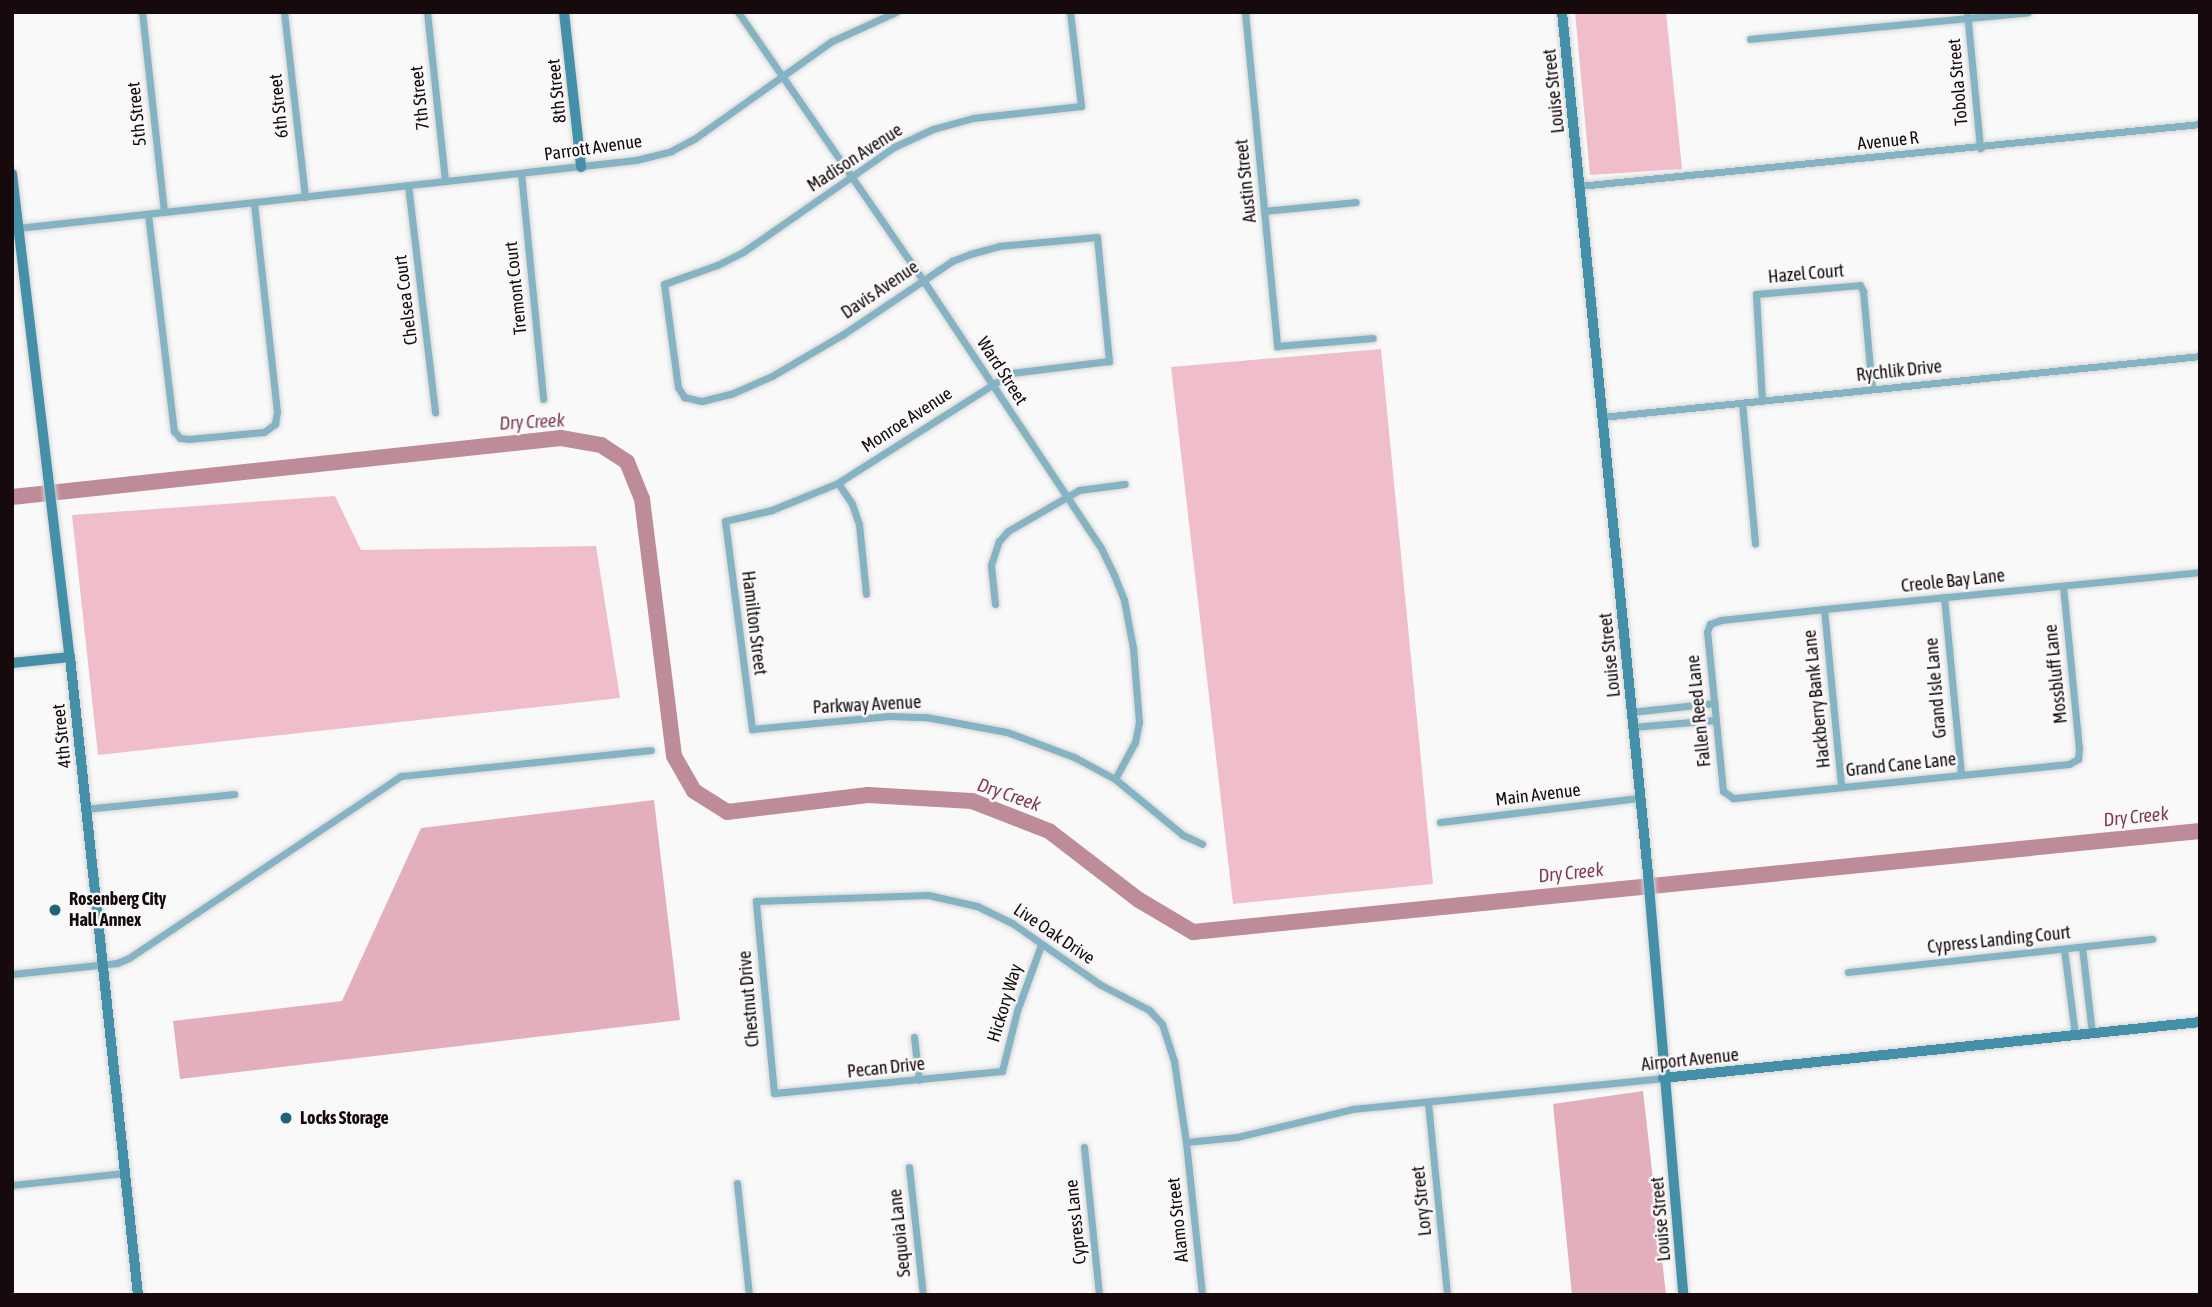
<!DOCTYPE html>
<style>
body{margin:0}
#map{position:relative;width:2212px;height:1307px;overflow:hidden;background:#f9f9f9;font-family:"Asap Condensed",sans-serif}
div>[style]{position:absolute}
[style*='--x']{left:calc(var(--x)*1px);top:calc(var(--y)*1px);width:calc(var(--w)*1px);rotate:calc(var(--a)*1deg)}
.green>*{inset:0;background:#f0beca}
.forest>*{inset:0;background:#e4afbc}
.river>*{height:16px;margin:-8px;padding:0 8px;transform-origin:8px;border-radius:8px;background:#be8c98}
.roads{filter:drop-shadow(0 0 2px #d5d3d3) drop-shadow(0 0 2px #d5d3d3)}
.street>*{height:7px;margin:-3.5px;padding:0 3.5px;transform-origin:3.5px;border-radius:3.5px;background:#84b3c3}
.secondary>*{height:10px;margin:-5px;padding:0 5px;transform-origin:5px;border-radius:5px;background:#4390a8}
.dots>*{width:19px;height:19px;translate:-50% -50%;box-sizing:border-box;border:4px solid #f9f9f9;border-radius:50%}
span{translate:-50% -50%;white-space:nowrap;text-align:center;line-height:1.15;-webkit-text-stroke:5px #f9f9f9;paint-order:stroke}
.street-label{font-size:18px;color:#170a0d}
.poi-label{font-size:18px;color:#170a0d;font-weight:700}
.left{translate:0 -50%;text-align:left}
.water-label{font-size:19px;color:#7e3d50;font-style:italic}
.frame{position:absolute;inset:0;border:14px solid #170a0d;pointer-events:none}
</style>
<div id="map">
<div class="green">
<div style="clip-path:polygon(1575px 12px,1666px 12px,1682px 169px,1590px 175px)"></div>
<div style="clip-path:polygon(1381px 349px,1433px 884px,1233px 904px,1171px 367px)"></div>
<div style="clip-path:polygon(335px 496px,361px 550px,596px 546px,620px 698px,98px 755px,72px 515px)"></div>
</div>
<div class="forest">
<div style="clip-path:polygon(654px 800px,680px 1020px,180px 1079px,173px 1021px,342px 1001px,421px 828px)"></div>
<div style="clip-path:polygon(1643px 1091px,1666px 1295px,1572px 1295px,1553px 1104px)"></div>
</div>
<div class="river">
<div style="--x:12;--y:497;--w:552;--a:-6.13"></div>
<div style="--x:561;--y:438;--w:41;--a:9.9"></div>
<div style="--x:601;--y:445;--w:31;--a:33"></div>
<div style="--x:627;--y:462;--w:40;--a:68"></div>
<div style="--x:642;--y:499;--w:259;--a:82.9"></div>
<div style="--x:674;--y:756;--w:40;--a:60.3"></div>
<div style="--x:694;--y:791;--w:39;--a:32"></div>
<div style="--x:727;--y:812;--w:142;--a:-6.9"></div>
<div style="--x:868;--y:795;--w:104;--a:3.3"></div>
<div style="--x:972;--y:801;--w:83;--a:21.3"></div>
<div style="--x:1049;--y:831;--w:113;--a:37.5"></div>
<div style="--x:1139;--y:900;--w:63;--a:30.7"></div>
<div style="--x:1193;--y:932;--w:1012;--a:-5.73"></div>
</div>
<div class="roads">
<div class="street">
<div style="--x:142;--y:12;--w:201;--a:83.7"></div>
<div style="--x:284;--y:12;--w:186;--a:83.5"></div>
<div style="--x:427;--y:12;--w:170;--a:83.9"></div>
<div style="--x:738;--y:12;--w:326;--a:55.4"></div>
<div style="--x:923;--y:280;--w:322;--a:56.4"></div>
<div style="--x:1101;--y:548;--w:30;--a:64"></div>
<div style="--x:1114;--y:575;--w:27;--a:68"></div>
<div style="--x:1124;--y:600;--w:49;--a:79.4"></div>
<div style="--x:1133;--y:648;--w:74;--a:85.4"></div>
<div style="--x:1139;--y:722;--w:20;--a:101"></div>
<div style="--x:1135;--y:742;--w:42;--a:118.4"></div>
<div style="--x:1070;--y:12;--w:95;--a:83.3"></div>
<div style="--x:1081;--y:106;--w:109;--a:173.7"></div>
<div style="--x:973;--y:118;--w:41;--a:164.6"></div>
<div style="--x:933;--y:129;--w:43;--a:155.2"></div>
<div style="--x:894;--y:147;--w:184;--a:145.2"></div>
<div style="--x:743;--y:252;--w:29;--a:153"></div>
<div style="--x:717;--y:265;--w:56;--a:160.3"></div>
<div style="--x:664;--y:284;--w:104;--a:82.3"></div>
<div style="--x:678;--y:387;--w:12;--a:59"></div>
<div style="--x:684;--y:397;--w:18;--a:13"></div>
<div style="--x:702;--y:401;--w:30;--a:-14"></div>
<div style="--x:731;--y:394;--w:45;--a:-23.7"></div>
<div style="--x:772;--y:376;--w:81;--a:-30.4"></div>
<div style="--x:842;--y:335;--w:133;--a:-33.9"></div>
<div style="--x:952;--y:261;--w:19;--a:-21"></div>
<div style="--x:970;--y:254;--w:30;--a:-15"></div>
<div style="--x:999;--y:246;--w:98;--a:-5.2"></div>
<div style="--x:1097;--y:237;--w:125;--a:84.5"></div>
<div style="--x:1109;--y:361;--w:99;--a:173"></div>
<div style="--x:1011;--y:373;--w:205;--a:147.6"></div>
<div style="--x:838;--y:483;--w:71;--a:157.8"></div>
<div style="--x:772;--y:510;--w:48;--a:166.8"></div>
<div style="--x:725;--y:521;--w:210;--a:82.6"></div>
<div style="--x:752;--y:729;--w:138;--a:-5.4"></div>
<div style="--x:889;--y:716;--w:37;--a:2"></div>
<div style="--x:926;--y:717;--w:82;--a:10.5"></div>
<div style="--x:1007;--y:732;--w:72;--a:20.5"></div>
<div style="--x:1074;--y:757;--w:47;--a:28.2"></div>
<div style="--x:1115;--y:779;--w:88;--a:39.5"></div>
<div style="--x:1183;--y:835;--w:21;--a:25"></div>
<div style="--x:1245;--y:12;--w:336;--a:84.5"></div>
<div style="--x:1277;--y:346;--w:96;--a:-4.8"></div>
<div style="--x:1967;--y:12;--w:137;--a:84.5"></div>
<div style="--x:1750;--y:39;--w:279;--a:-5.5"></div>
<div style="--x:521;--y:173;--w:227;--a:84.4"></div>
<div style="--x:408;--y:185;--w:229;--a:83.2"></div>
<div style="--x:1579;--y:186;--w:624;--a:-5.7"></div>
<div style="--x:1264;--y:211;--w:92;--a:-5.6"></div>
<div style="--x:148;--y:214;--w:219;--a:83.2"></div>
<div style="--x:174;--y:431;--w:9;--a:49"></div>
<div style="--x:180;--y:438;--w:9;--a:6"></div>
<div style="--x:189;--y:439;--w:75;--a:-5.3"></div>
<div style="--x:264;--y:432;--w:14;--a:-36"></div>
<div style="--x:275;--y:424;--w:12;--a:-81"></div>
<div style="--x:277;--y:412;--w:211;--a:-96.3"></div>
<div style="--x:18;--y:228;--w:622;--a:-6.28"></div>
<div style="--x:636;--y:160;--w:36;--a:-14"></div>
<div style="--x:671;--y:151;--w:26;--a:-28"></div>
<div style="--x:694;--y:139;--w:169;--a:-35.4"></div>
<div style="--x:832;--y:41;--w:70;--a:-24.4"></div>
<div style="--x:1762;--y:401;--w:107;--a:-93.2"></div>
<div style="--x:1756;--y:294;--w:104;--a:-4.9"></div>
<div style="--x:1860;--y:285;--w:7;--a:63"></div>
<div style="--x:1863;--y:291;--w:98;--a:84.8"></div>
<div style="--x:1742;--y:403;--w:141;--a:84.7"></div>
<div style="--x:1602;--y:417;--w:601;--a:-5.82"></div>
<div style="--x:838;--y:483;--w:25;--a:56"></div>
<div style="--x:852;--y:504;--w:21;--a:71"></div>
<div style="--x:859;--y:524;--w:70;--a:84.3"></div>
<div style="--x:2063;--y:586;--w:163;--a:84.4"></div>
<div style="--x:2079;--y:748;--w:11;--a:95"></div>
<div style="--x:2078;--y:759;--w:10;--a:151"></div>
<div style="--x:2069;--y:764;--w:338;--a:174.2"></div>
<div style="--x:1733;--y:798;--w:12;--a:-145"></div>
<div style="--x:1723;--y:791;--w:160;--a:-95.7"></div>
<div style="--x:1707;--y:632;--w:9;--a:-69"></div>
<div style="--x:1710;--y:624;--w:12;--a:-20"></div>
<div style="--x:1721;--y:620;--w:104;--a:-6.1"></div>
<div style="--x:1824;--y:609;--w:378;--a:-5.6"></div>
<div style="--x:1944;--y:597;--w:179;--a:84.5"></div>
<div style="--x:995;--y:604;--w:39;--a:-96"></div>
<div style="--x:991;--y:565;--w:25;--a:-72"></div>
<div style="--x:999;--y:541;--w:13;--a:-48"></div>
<div style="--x:1008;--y:531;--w:82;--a:-30"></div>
<div style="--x:1079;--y:490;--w:46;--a:-7.4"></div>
<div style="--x:1824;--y:609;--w:179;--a:84.5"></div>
<div style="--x:1631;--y:712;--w:84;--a:-6.1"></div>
<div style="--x:1632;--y:727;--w:84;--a:-4.8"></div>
<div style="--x:85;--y:809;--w:150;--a:-5.7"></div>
<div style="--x:1440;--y:822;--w:200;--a:-6.9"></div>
<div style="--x:1041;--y:945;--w:70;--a:110"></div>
<div style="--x:1017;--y:1011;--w:62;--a:104"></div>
<div style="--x:1002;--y:1071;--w:229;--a:174.5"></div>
<div style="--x:774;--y:1093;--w:193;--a:-95.4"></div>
<div style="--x:756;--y:901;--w:172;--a:-2"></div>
<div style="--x:928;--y:895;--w:50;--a:12.7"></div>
<div style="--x:977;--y:906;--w:39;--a:26"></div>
<div style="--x:1012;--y:923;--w:108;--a:34.9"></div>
<div style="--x:1101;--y:985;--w:54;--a:27.5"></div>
<div style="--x:1149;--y:1010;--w:19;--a:47"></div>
<div style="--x:1162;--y:1024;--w:39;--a:72"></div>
<div style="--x:1174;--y:1061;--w:82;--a:81.6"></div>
<div style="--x:1186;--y:1142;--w:154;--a:84"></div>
<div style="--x:2082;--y:947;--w:87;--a:83.4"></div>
<div style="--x:2064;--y:949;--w:87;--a:82.7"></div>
<div style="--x:1848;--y:972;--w:306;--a:-6.2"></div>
<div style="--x:12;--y:974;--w:106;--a:-6"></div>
<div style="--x:117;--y:963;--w:13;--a:-23"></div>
<div style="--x:129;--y:958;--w:327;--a:-33.8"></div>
<div style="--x:401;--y:776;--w:251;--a:-5.9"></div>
<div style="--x:914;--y:1037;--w:43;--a:83.4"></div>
<div style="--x:1428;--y:1103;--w:193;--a:84.3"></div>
<div style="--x:1186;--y:1142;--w:51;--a:-5.6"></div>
<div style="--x:1237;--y:1137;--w:119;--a:-13.6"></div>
<div style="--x:1353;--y:1109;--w:312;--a:-5.7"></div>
<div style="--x:1084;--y:1147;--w:149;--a:84.2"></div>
<div style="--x:909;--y:1167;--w:129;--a:83.8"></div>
<div style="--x:737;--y:1183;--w:113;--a:83.9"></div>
<div style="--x:12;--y:1185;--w:114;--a:-6.1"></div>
</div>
<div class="secondary">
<div style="--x:564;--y:12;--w:156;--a:83.7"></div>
<div style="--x:1562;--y:12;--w:866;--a:84.3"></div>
<div style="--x:1648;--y:874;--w:422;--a:85.2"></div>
<div style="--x:12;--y:174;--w:486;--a:83.2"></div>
<div style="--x:70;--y:657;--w:642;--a:83.92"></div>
<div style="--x:12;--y:663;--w:58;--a:-5.9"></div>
<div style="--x:1663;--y:1078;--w:540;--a:-5.95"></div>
</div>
</div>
<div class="dots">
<div style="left:55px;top:910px;background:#206276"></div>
<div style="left:286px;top:1118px;background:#206276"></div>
</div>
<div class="street-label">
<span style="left:1958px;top:82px;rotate:-95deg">Tobola Street</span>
<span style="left:557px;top:91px;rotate:-96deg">8th Street</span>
<span style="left:1554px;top:91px;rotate:-96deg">Louise Street</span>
<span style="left:420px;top:98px;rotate:-96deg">7th Street</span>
<span style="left:279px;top:106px;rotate:-96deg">6th Street</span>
<span style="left:137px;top:114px;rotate:-96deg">5th Street</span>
<span style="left:1888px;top:141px;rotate:-6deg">Avenue R</span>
<span style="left:593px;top:148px;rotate:-8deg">Parrott Avenue</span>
<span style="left:855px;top:158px;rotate:-33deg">Madison Avenue</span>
<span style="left:1246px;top:181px;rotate:-96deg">Austin Street</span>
<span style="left:1806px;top:274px;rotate:-5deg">Hazel Court</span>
<span style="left:516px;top:288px;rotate:-96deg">Tremont Court</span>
<span style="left:880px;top:290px;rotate:-34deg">Davis Avenue</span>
<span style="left:406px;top:300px;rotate:-97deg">Chelsea Court</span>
<span style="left:1002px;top:371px;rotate:57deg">Ward Street</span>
<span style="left:1899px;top:371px;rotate:-6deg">Rychlik Drive</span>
<span style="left:907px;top:420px;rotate:-33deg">Monroe Avenue</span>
<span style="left:1953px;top:581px;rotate:-6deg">Creole Bay Lane</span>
<span style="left:754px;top:623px;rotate:83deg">Hamilton Street</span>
<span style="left:1610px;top:655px;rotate:-96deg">Louise Street</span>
<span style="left:2056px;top:674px;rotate:-96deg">Mossbluff Lane</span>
<span style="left:1936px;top:688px;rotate:-95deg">Grand Isle Lane</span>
<span style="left:1817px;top:699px;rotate:-96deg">Hackberry Bank Lane</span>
<span style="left:867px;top:705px;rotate:-3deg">Parkway Avenue</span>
<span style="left:1699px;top:711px;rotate:-96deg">Fallen Reed Lane</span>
<span style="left:62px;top:736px;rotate:-96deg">4th Street</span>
<span style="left:1901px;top:765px;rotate:-6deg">Grand Cane Lane</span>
<span style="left:1538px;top:795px;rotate:-7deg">Main Avenue</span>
<span style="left:1054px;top:934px;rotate:34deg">Live Oak Drive</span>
<span style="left:1999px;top:940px;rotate:-6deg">Cypress Landing Court</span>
<span style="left:749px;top:999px;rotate:-95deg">Chestnut Drive</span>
<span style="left:1005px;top:1003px;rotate:-73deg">Hickory Way</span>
<span style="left:1690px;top:1060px;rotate:-6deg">Airport Avenue</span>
<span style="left:886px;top:1068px;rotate:-6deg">Pecan Drive</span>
<span style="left:1422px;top:1201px;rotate:-96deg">Lory Street</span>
<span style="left:1661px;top:1219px;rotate:-95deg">Louise Street</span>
<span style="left:1178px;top:1220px;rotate:-96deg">Alamo Street</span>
<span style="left:1076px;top:1222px;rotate:-96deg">Cypress Lane</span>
<span style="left:900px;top:1233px;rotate:-96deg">Sequoia Lane</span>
</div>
<div class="poi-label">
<span class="left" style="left:69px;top:910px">Rosenberg City<br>Hall Annex</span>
<span class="left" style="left:300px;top:1118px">Locks Storage</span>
</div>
<div class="water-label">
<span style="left:532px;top:422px;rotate:-3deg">Dry Creek</span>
<span style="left:1009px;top:795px;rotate:19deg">Dry Creek</span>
<span style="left:2136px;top:817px;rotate:-6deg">Dry Creek</span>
<span style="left:1571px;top:873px;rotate:-6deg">Dry Creek</span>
</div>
<div class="frame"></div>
</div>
